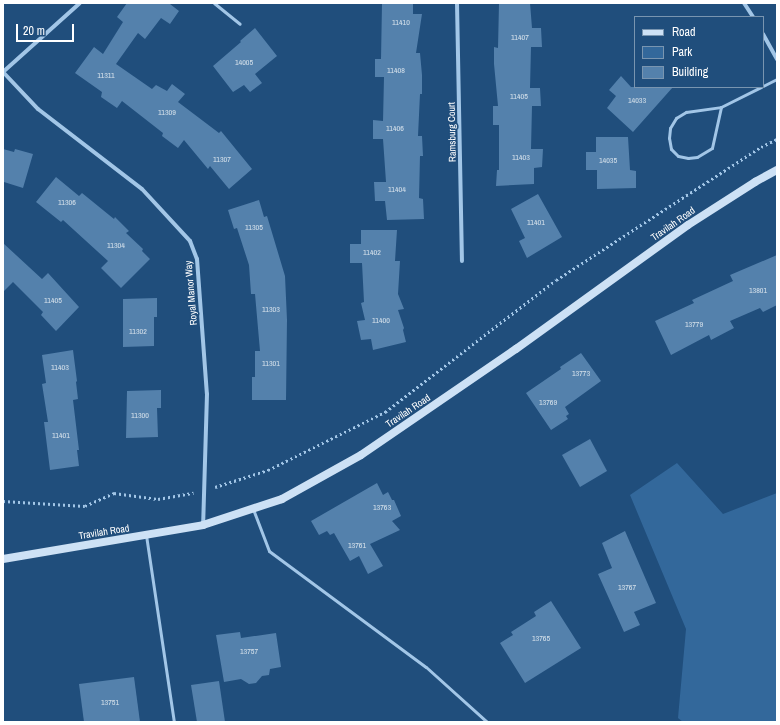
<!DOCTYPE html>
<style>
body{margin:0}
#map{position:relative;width:780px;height:725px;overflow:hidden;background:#204e7c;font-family:"Archivo Narrow",sans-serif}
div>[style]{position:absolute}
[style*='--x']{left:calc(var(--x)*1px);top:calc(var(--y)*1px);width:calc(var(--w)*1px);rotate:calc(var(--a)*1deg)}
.green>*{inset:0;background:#33689b}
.building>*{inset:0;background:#5481ac}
.path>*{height:2.5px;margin-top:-1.25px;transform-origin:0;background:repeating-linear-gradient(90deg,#a2c6e7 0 2px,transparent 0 5px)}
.lane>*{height:3px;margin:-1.5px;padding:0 1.5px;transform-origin:1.5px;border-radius:1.5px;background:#a2c6e7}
.street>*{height:4px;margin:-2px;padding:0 2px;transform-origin:2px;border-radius:2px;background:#a2c6e7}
.secondary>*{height:8px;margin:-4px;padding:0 4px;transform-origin:4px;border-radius:4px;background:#cde1f5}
span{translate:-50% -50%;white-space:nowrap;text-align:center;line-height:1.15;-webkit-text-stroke:3px #204e7c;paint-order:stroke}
.number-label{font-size:8px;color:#d4e0ea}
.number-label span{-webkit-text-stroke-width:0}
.street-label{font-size:10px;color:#fff}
.frame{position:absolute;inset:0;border:4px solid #fff;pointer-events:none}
.legend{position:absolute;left:634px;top:16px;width:130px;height:72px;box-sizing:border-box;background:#204e7c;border:1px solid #7995b0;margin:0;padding:5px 7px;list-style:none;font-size:12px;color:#fff}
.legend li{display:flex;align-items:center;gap:8px;height:20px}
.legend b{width:20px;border:1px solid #7995b0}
.scale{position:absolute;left:16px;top:24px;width:58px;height:18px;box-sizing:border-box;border:2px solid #fff;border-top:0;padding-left:5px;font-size:12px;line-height:14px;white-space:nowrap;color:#fff;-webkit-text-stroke:3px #204e7c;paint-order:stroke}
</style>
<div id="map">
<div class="green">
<div style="clip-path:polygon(677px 463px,723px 514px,777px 493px,777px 722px,683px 722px,678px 718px,686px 629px,630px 495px)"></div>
</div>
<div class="building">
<div style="clip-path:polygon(127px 3px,171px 3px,170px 4px,179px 11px,170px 24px,161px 18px,145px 39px,138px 33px,116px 64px,152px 89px,156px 85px,167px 91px,172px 84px,185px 94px,178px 102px,219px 133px,221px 131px,252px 169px,229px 189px,210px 166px,208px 169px,184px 140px,178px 148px,162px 136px,163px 133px,122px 101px,117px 108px,101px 97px,102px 92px,75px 73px,94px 47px,103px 54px,123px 22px,117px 17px)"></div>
<div style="clip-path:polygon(382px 3px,413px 3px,413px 14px,422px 14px,416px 53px,420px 53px,422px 75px,422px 94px,420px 94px,418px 136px,422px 136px,423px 156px,420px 156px,419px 198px,423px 199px,424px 219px,387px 220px,385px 201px,375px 201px,374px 182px,386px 182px,383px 139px,373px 139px,373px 120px,383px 121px,384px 77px,375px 77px,375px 59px,381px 59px)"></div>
<div style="clip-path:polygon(499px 3px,530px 3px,532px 28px,541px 28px,542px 47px,531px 47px,530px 88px,540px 88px,541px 106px,532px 106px,531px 149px,543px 149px,542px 167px,534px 168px,534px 184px,496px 186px,497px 170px,499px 170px,499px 125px,493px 125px,493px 106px,498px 106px,494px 64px,494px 47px,498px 48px)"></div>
<div style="clip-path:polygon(255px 28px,277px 56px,255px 74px,262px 83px,250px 92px,244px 85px,233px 92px,213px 66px,241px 42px,240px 41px)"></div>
<div style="clip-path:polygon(621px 76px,631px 87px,673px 87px,633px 132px,607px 108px,616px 96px,609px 90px)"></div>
<div style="clip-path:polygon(596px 137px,628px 137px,630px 170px,636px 171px,636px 188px,597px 189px,597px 170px,586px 170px,586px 152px,596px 152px)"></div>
<div style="clip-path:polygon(3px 149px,14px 152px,15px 149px,33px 154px,23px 188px,4px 182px)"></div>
<div style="clip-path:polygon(56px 177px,79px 196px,82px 193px,114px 219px,115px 217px,129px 231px,126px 233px,143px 249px,142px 251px,150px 259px,121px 288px,101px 268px,108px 261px,63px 220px,61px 222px,36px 202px)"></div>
<div style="clip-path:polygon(538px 194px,562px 237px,527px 258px,519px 241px,525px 238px,511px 209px)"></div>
<div style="clip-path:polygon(259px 200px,264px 217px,267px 216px,285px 276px,287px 320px,286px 400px,252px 400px,252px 377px,255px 377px,255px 351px,260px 351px,255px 294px,251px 294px,249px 265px,237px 228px,234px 229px,228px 210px)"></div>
<div style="clip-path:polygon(361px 230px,397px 230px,395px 261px,400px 261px,398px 294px,404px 309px,398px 310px,404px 328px,403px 330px,406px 342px,373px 350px,371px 339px,361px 340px,357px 321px,365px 320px,361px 303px,364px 302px,362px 263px,350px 263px,350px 244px,361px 244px)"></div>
<div style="clip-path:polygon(3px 243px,42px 279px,48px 273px,79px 307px,56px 331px,41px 315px,43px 312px,13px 282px,3px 292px)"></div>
<div style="clip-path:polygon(777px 255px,777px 305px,763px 312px,760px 308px,730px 321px,734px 328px,711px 340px,709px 335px,671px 355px,655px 321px,694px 303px,692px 300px,733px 281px,730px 275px)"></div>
<div style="clip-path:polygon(157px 298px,157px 317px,154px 317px,154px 346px,123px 347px,123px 299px)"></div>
<div style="clip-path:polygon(73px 350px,77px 381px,76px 382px,78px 399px,73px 400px,79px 450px,77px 450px,79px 466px,50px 470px,44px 422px,48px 422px,42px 384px,46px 383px,42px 355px)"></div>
<div style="clip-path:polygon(581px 353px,601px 381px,565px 407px,569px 414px,566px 416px,568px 419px,551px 430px,526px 393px,561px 369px,560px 367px)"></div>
<div style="clip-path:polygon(161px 390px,161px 408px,157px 408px,158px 437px,126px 438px,127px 391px)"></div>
<div style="clip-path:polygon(590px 439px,607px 471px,580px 487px,562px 455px)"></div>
<div style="clip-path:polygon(377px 483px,383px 495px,388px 492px,392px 500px,394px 500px,401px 516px,392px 521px,400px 530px,370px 544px,383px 566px,368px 574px,359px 556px,350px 561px,334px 533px,330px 535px,327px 531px,319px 535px,311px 521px)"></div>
<div style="clip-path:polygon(625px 531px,656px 603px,634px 612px,640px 625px,624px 632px,598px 574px,612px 568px,602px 543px)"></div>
<div style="clip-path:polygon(551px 601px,581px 648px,525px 683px,500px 643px,513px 635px,511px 632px,536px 616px,534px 612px)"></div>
<div style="clip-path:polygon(240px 632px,241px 638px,276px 633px,281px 667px,270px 669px,269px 675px,262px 676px,256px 683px,249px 684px,241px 679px,224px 682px,216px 635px)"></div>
<div style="clip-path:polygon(134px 677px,140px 722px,84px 722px,79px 684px)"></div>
<div style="clip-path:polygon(219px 681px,225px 722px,197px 722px,191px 685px)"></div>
</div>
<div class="path">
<div style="--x:215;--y:487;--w:56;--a:-17.8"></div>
<div style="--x:268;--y:470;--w:131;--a:-26.4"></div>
<div style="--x:385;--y:412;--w:216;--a:-37.7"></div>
<div style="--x:556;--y:280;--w:244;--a:-33"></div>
<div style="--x:761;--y:147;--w:18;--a:-27"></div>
<div style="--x:3;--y:501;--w:82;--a:3.5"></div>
<div style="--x:85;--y:506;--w:32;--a:-24"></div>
<div style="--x:114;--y:493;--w:44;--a:7.8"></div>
<div style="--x:158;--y:499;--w:36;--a:-10"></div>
</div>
<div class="lane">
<div style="--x:214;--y:3;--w:33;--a:39"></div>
<div style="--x:763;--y:86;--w:16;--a:-27"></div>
<div style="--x:721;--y:107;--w:42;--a:102.4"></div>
<div style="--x:712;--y:148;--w:17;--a:149"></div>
<div style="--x:697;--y:157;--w:9;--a:174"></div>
<div style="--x:688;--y:158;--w:10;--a:-169"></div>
<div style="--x:678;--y:156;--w:10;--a:-135"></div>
<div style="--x:671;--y:149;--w:11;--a:-100"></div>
<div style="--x:669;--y:138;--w:10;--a:-84"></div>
<div style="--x:670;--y:128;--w:12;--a:-59"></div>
<div style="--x:676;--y:118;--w:12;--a:-31"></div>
<div style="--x:686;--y:112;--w:35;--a:-8"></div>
<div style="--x:721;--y:107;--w:45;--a:-26.6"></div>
<div style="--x:253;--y:509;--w:45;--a:69.1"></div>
<div style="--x:269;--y:551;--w:195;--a:36.5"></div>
<div style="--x:426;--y:667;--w:82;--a:42"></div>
<div style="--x:146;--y:535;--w:189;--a:81.5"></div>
</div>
<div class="street">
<div style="--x:457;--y:3;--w:258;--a:88.9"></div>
<div style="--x:744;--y:3;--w:17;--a:57"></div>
<div style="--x:763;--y:34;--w:29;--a:61"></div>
<div style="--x:3;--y:72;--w:51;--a:46.6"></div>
<div style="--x:38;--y:109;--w:131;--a:37.6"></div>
<div style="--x:142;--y:189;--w:71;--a:47.3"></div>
<div style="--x:190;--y:241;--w:19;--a:69"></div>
<div style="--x:197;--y:259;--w:135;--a:85.8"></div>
<div style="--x:207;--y:394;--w:131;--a:91.7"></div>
<div style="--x:3;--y:72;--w:103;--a:-41.9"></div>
</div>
<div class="secondary">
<div style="--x:3;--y:559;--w:203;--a:-9.6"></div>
<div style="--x:203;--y:525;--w:83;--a:-18.2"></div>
<div style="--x:282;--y:499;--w:90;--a:-29.1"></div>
<div style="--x:361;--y:455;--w:188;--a:-34.4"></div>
<div style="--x:516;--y:349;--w:212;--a:-35.8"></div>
<div style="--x:688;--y:225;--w:80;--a:-32.7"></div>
<div style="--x:755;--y:182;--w:25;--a:-29"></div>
</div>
<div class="number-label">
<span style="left:401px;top:23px">11410</span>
<span style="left:520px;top:38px">11407</span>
<span style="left:244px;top:63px">14005</span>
<span style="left:396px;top:71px">11408</span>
<span style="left:106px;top:76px">11311</span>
<span style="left:519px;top:97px">11405</span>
<span style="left:637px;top:101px">14033</span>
<span style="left:167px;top:113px">11309</span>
<span style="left:395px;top:129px">11406</span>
<span style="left:521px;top:158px">11403</span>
<span style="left:222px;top:160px">11307</span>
<span style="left:608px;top:161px">14035</span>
<span style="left:397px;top:190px">11404</span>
<span style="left:67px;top:203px">11306</span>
<span style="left:536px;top:223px">11401</span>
<span style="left:254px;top:228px">11305</span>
<span style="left:116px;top:246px">11304</span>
<span style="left:372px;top:253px">11402</span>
<span style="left:758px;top:291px">13801</span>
<span style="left:53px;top:301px">11405</span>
<span style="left:271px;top:310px">11303</span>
<span style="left:381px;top:321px">11400</span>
<span style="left:694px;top:325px">13779</span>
<span style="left:138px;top:332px">11302</span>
<span style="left:271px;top:364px">11301</span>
<span style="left:60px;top:368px">11403</span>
<span style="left:581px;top:374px">13773</span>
<span style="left:548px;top:403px">13769</span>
<span style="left:140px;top:416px">11300</span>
<span style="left:61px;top:436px">11401</span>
<span style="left:382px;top:508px">13763</span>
<span style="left:357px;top:546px">13761</span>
<span style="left:627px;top:588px">13767</span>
<span style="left:541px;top:639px">13765</span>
<span style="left:249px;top:652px">13757</span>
<span style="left:110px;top:703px">13751</span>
</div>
<div class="street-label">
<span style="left:452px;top:132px;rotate:-91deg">Ramsburg Court</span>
<span style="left:673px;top:224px;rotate:-35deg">Travilah Road</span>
<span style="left:191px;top:293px;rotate:-95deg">Royal Manor Way</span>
<span style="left:408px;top:411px;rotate:-34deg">Travilah Road</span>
<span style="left:104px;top:532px;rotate:-9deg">Travilah Road</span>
</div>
<div class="frame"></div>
<ul class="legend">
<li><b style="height:5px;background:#cde1f5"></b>Road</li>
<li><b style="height:11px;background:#33689b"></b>Park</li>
<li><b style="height:11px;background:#5481ac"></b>Building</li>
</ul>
<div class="scale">20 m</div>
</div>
